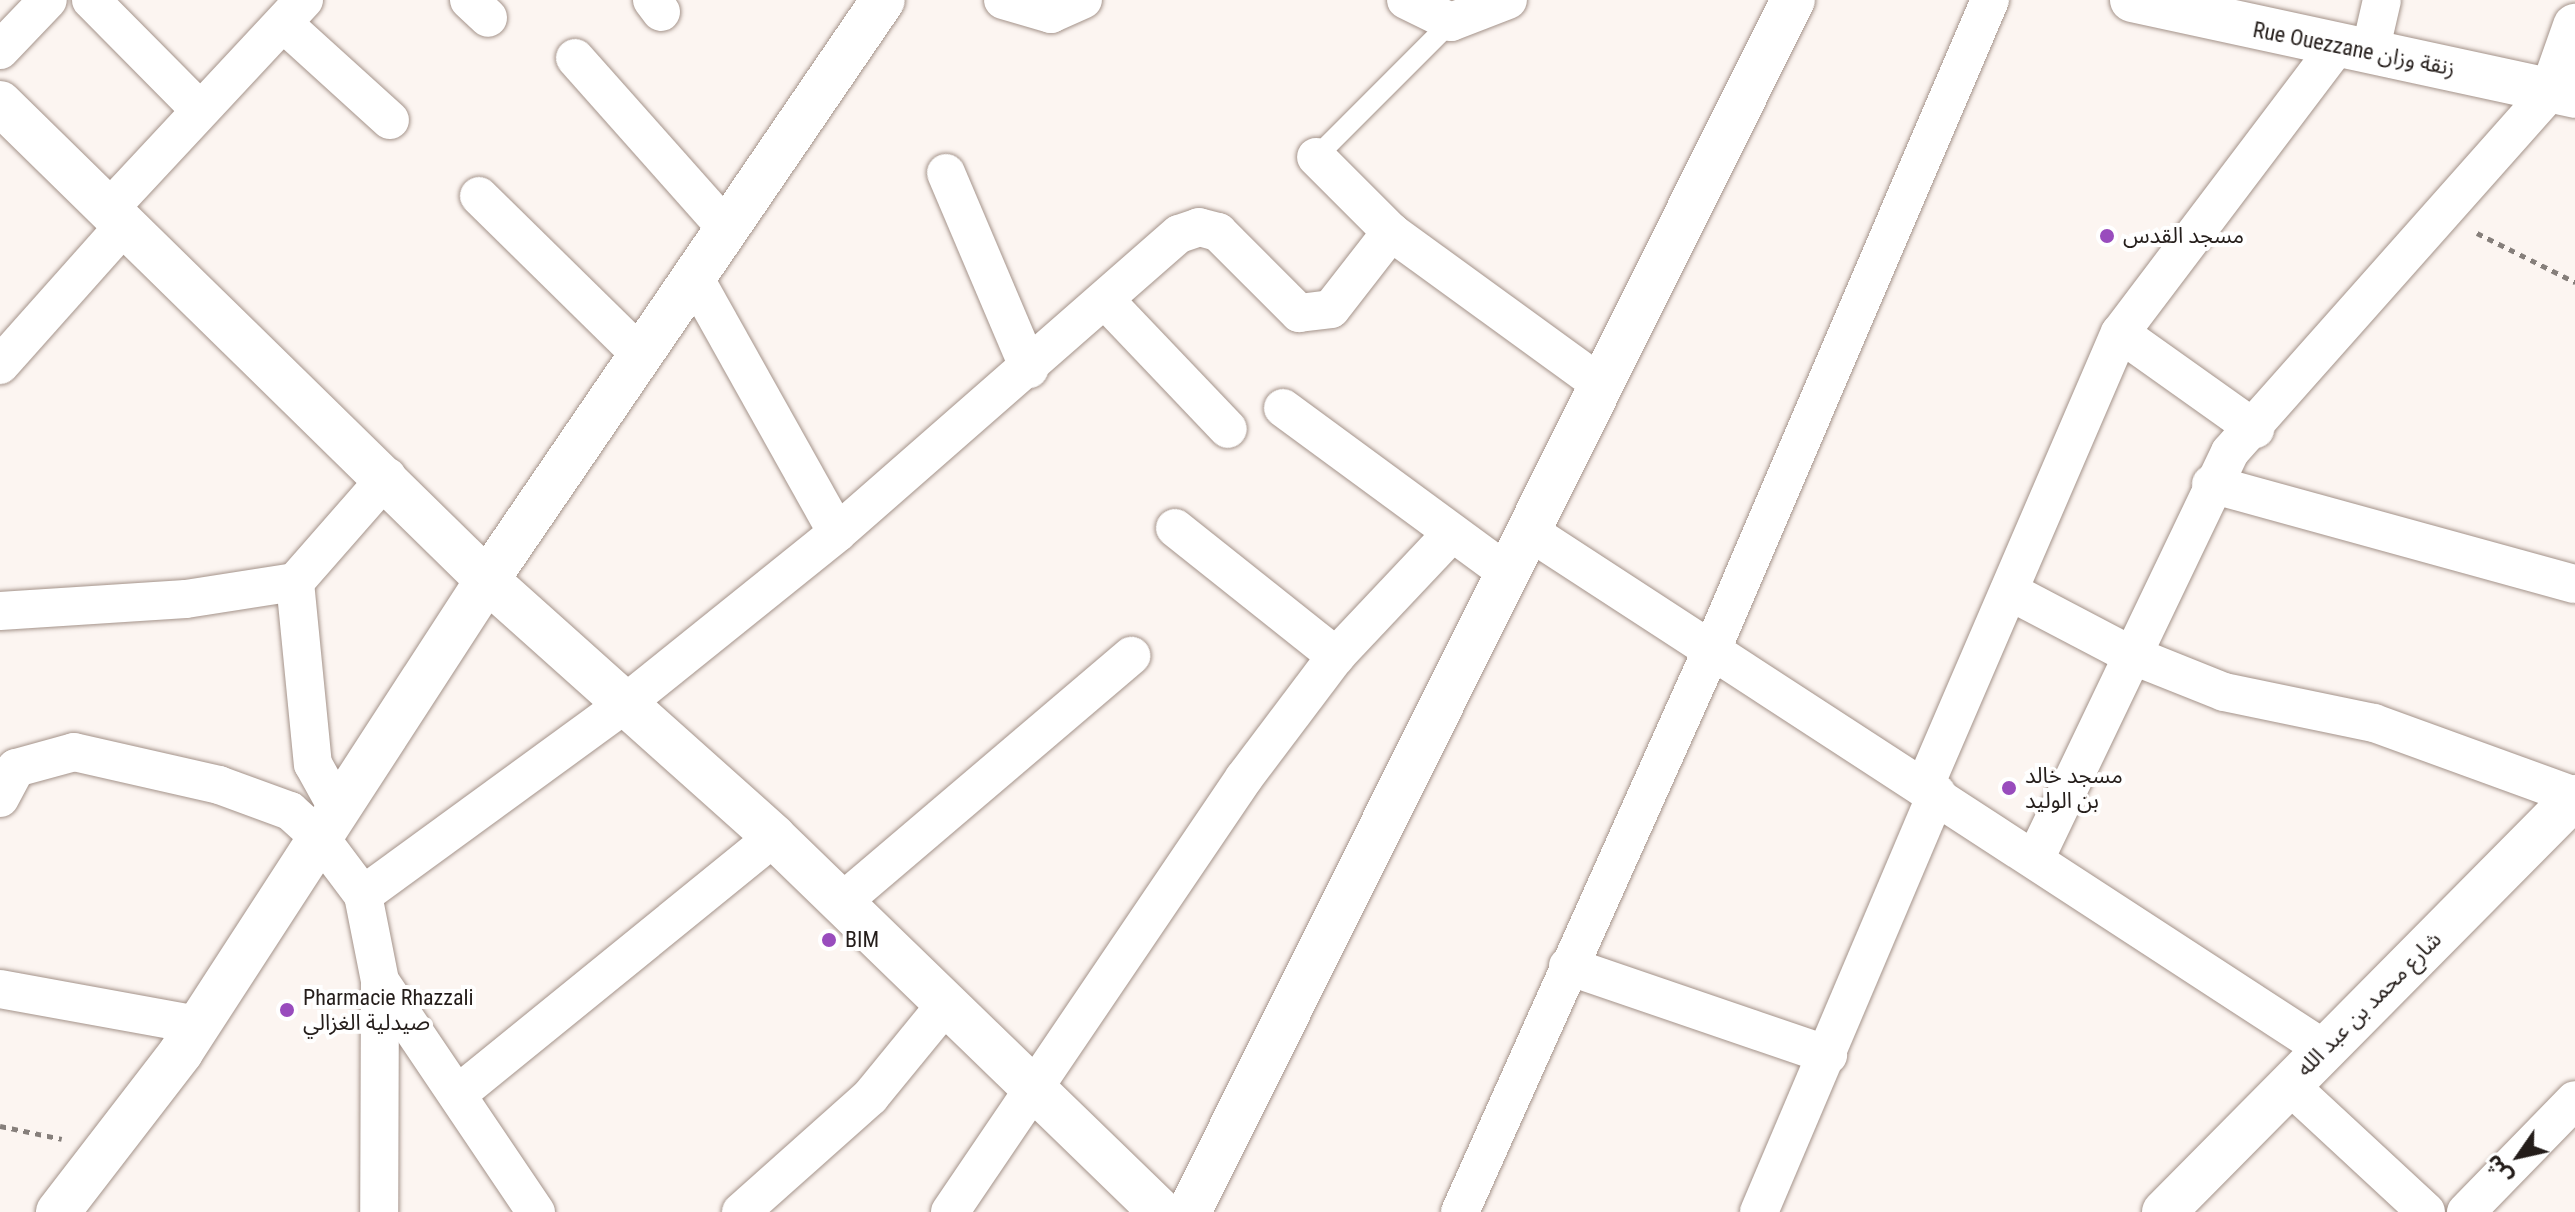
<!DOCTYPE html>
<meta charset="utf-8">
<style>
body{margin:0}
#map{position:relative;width:2575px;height:1212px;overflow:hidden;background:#fcf5f1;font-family:"Roboto Condensed","Noto Sans Arabic",sans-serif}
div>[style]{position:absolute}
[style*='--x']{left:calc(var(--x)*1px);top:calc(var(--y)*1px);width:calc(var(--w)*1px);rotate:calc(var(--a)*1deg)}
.path>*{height:5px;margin-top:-2.5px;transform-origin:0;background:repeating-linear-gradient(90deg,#867f7b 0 6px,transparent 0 12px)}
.roads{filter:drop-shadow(0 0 2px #a4938a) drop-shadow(0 0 2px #a4938a)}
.service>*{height:20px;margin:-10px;padding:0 10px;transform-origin:10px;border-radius:10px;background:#fff}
.minor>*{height:38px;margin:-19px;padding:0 19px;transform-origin:19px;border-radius:19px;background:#fff}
.tertiary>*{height:44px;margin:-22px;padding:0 22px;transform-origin:22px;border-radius:22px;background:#fff}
.dots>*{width:22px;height:22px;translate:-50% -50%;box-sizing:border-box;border:4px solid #fff;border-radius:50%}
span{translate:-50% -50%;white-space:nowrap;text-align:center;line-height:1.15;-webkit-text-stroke:8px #fff;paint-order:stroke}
.street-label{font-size:22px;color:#241d1a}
.poi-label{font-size:22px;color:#241d1a}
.left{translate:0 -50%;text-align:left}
.north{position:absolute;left:2479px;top:1116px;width:80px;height:80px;-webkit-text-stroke:6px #fff;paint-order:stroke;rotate:236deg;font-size:22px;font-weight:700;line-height:32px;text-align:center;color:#241d1a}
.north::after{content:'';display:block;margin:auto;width:28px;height:36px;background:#241d1a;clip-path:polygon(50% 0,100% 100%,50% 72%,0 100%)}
</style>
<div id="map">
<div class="path">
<div style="--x:2477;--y:233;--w:110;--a:26.6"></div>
<div style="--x:0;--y:1126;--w:63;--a:11.8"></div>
</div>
<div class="roads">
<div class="service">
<div style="--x:1316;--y:157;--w:191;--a:-45"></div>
</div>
<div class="minor">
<div style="--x:91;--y:0;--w:155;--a:45.3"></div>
<div style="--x:469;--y:0;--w:26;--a:43"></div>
<div style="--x:652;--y:0;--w:15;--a:53"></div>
<div style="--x:1003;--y:0;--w:50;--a:16.3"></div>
<div style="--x:1051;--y:14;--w:35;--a:-24"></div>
<div style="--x:1406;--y:0;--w:50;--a:26.1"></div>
<div style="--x:1451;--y:22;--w:61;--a:-21.1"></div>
<div style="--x:284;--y:24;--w:143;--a:42.2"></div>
<div style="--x:0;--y:50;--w:69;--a:-46.2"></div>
<div style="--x:2370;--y:52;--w:53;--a:-77"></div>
<div style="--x:575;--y:58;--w:229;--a:48.4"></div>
<div style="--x:946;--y:173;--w:213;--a:67"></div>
<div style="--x:479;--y:196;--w:228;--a:44.5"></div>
<div style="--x:109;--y:209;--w:286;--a:-47"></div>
<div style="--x:1391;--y:232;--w:258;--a:36"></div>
<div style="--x:694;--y:277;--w:293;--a:60.8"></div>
<div style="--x:1105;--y:300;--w:178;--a:46.4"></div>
<div style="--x:2120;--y:333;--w:166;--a:35.4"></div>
<div style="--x:0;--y:365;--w:186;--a:-48.3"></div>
<div style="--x:1283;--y:408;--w:277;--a:36.3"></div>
<div style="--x:2211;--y:484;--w:377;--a:15.4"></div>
<div style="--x:1175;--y:528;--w:206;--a:38.5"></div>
<div style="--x:1527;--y:530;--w:951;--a:33.07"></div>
<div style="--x:295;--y:582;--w:183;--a:84.4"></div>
<div style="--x:313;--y:764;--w:54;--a:61"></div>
<div style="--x:2009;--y:591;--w:136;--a:27.7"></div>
<div style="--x:2129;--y:654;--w:102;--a:21.8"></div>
<div style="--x:2224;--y:692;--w:153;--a:11.7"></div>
<div style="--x:2374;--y:723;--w:214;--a:20"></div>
<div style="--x:0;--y:611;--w:186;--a:-3.7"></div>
<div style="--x:186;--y:599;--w:110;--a:-8.9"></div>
<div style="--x:295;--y:582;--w:140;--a:-48.8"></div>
<div style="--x:1925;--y:785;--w:492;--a:-66.7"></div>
<div style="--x:2120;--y:333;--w:360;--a:-52.9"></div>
<div style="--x:0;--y:798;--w:34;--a:-62"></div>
<div style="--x:16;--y:768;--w:60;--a:-15.4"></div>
<div style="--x:74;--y:752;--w:149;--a:12.8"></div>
<div style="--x:219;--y:785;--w:76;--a:20.1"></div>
<div style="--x:290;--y:811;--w:42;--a:42.1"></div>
<div style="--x:321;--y:839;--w:70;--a:53.1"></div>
<div style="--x:363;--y:895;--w:88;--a:78.8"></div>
<div style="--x:380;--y:981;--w:231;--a:90.2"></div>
<div style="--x:2036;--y:857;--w:449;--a:-64.4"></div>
<div style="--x:2230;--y:452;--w:487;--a:-48.4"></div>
<div style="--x:363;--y:895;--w:321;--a:-36.1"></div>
<div style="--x:622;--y:706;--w:276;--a:-38.8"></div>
<div style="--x:837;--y:533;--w:454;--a:-41.2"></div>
<div style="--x:1179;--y:234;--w:21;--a:-19"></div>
<div style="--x:1199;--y:227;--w:20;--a:15"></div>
<div style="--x:1218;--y:232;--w:115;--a:45"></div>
<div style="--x:1299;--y:313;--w:32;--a:-7"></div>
<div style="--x:1331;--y:309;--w:98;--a:-52.1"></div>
<div style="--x:1391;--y:232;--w:106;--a:-135"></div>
<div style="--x:842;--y:902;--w:380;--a:-40.4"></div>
<div style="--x:1568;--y:966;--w:275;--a:18.9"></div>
<div style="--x:380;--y:981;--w:279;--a:56"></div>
<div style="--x:0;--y:989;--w:202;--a:10.3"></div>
<div style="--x:2288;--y:1084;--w:188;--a:42.8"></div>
<div style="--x:459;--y:1093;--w:406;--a:-39.1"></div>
<div style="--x:741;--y:1212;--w:173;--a:-41.7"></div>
<div style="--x:870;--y:1097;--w:122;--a:-50.7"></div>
<div style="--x:950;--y:1212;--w:524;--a:-55.89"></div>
<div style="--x:1244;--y:778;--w:153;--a:-53"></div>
<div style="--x:1336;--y:656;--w:169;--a:-46.7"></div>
<div style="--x:1460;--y:1212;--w:619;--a:-65.88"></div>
<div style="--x:1713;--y:647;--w:704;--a:-66.82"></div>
<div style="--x:1759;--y:1212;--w:455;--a:-67"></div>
<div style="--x:2466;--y:1212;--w:156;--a:-45.8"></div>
</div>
<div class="tertiary">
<div style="--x:2132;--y:0;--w:453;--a:12.2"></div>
<div style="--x:2553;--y:88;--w:66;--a:-70.5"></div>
<div style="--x:0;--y:103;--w:682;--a:44.41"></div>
<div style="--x:487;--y:580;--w:385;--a:41.8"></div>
<div style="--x:774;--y:837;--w:539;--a:44.1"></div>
<div style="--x:58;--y:1212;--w:202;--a:-52.4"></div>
<div style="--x:181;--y:1052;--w:563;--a:-57.04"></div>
<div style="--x:487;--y:580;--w:702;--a:-55.68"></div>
<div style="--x:1189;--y:1212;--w:1354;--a:-63.51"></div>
<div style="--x:2164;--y:1212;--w:584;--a:-45.28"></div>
</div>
</div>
<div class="dots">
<div style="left:2107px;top:236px;background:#994cbd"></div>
<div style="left:2009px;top:788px;background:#994cbd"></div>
<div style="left:829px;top:940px;background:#994cbd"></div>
<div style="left:287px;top:1010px;background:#994cbd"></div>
</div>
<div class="street-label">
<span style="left:2354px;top:49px;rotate:11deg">Rue Ouezzane زنقة وزان</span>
<span style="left:2369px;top:1004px;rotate:-45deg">شارع محمد بن عبد الله</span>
</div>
<div class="poi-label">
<span class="left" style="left:2123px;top:236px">مسجد القدس</span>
<span class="left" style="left:2025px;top:788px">مسجد خالد<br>بن الوليد</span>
<span class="left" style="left:845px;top:940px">BIM</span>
<span class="left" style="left:303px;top:1010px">Pharmacie Rhazzali<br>صيدلية الغزالي</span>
</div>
<div class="north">ش</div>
</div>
